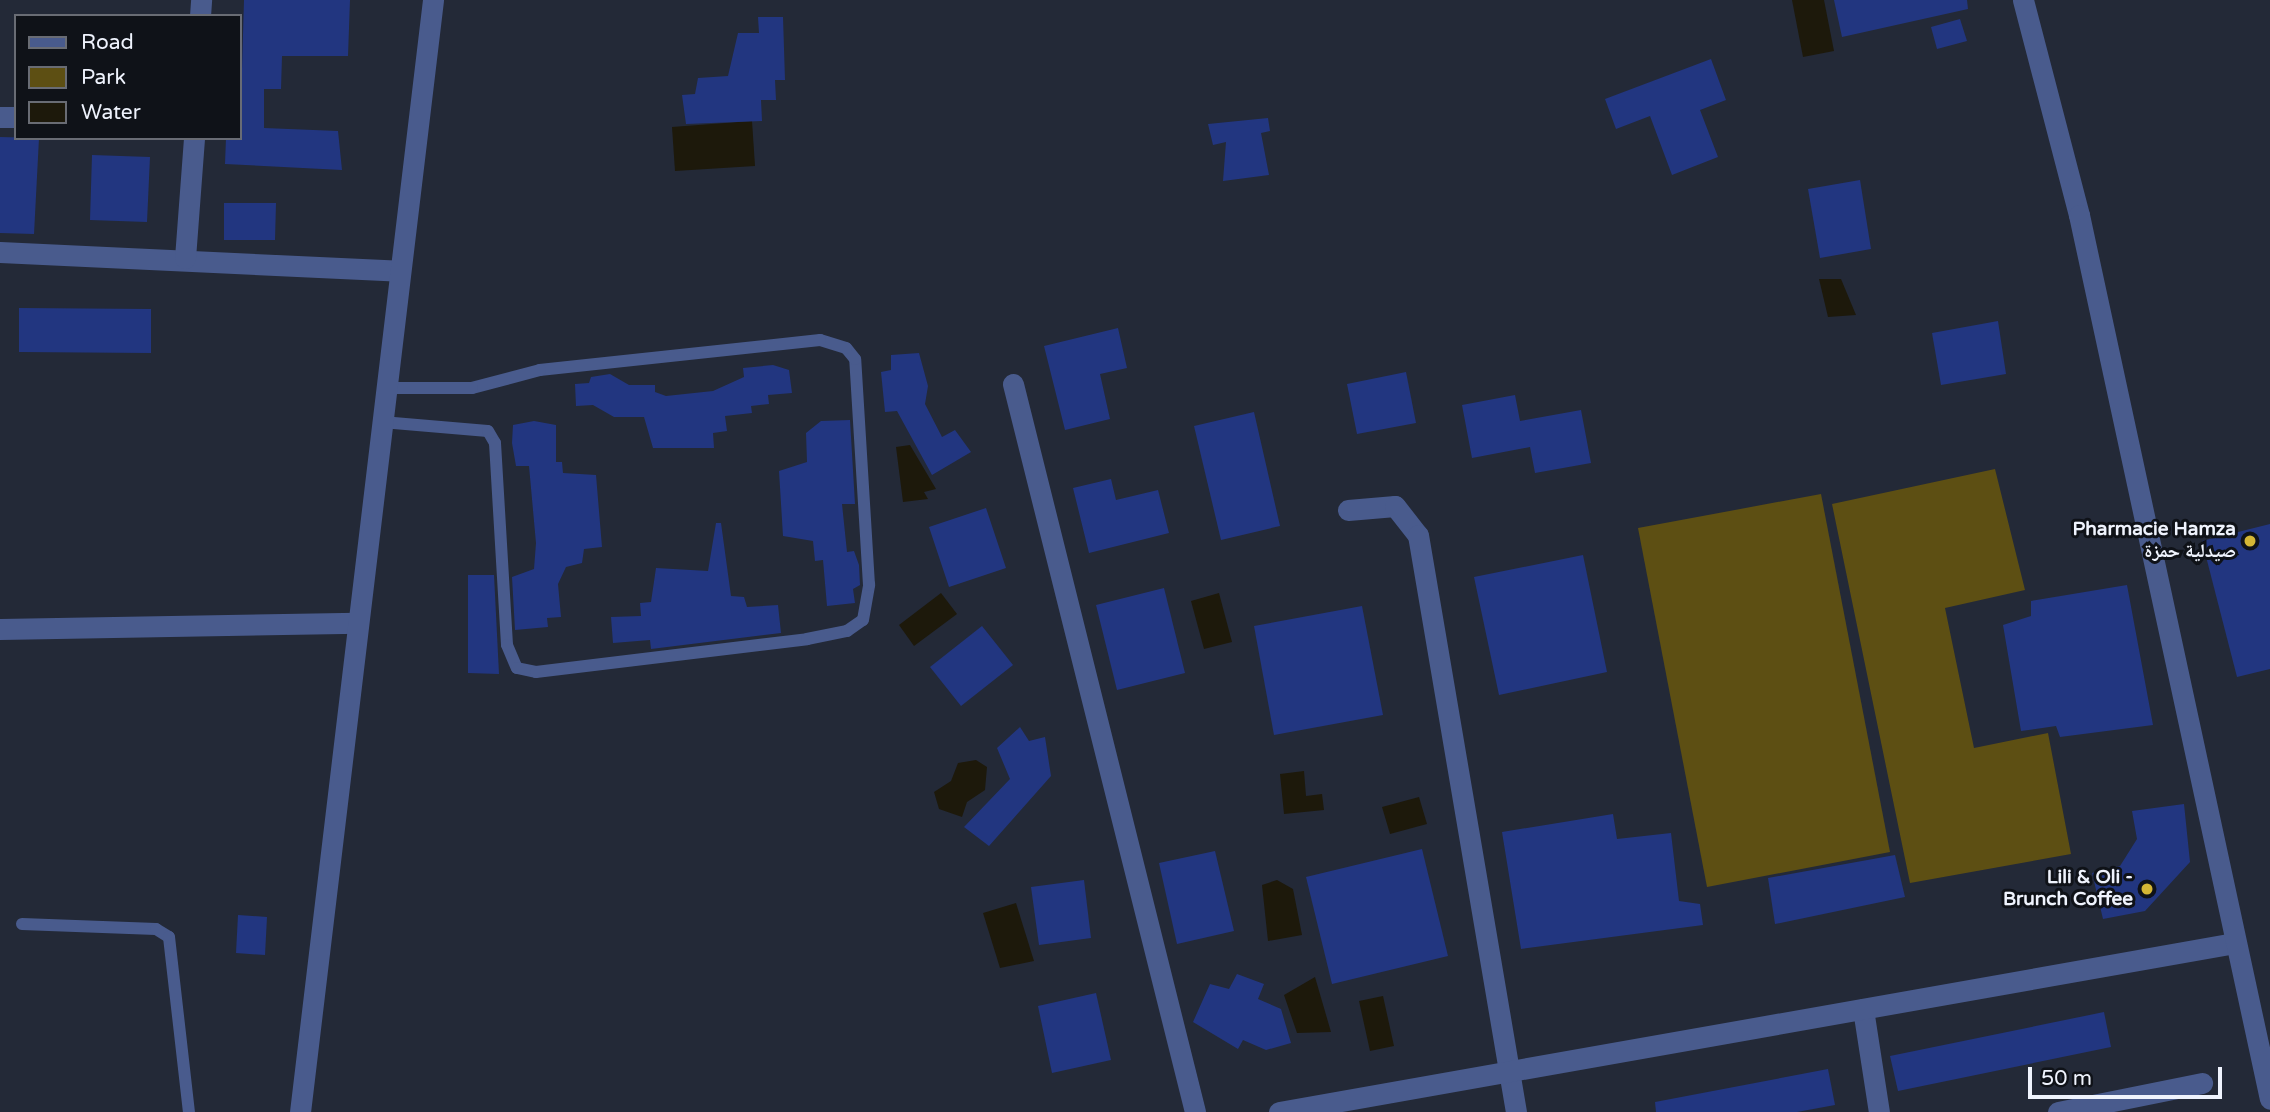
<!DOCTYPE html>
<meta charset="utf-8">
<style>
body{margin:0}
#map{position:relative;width:2270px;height:1112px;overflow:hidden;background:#232937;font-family:"Varela Round","Noto Naskh Arabic",sans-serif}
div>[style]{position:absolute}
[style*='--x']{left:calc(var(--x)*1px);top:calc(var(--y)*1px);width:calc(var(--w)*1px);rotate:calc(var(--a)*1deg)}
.green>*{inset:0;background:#5d4f13}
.water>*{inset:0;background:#1d190b}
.building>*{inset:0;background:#223680}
.service>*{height:12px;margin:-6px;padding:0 6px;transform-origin:6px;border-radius:6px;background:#495b8d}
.minor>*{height:21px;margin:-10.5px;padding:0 10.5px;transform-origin:10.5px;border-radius:10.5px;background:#495b8d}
.tertiary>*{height:21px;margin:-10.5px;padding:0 10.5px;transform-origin:10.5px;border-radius:10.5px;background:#495b8d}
.dots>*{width:19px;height:19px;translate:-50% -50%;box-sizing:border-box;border:4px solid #0f1218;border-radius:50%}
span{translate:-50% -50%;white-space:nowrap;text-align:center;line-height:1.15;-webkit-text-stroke:6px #0f1218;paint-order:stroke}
.poi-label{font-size:19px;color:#eff3fd;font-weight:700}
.right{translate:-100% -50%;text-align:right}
.legend{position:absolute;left:14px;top:14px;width:228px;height:126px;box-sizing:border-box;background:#0f1218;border:2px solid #696c74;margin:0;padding:9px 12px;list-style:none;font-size:21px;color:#eff3fd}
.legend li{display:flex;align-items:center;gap:14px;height:35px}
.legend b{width:35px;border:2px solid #696c74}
.scale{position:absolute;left:2028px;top:1067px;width:194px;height:32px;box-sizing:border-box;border:4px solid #eff3fd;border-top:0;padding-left:9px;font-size:21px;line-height:24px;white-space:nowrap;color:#eff3fd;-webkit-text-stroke:5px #0f1218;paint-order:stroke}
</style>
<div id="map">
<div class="green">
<div style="clip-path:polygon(1995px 469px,2025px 590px,1945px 608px,1974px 748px,2048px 733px,2071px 854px,1910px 883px,1832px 504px)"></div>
<div style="clip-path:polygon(1821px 494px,1890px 852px,1707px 887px,1638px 528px)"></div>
</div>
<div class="water">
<div style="clip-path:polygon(1792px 0,1824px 0,1834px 51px,1803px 57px)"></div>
<div style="clip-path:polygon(752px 121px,755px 166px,675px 171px,672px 127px)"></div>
<div style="clip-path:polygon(1819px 279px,1841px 279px,1856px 315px,1828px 317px)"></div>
<div style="clip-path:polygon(910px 445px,936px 489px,924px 492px,928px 499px,903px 502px,896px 447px)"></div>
<div style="clip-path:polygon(941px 593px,957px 614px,914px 646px,899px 625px)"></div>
<div style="clip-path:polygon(1219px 593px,1232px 642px,1204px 649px,1191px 601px)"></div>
<div style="clip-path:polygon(976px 760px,987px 767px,985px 790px,967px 802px,962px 817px,939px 809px,934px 792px,951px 781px,958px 763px)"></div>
<div style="clip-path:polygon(1304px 771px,1306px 796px,1322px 794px,1324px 810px,1284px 814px,1280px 774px)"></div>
<div style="clip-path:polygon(1419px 797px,1427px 824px,1390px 834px,1382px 807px)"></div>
<div style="clip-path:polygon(1277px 880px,1293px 889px,1302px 935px,1268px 941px,1262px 885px)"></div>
<div style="clip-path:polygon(1016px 903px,1034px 961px,1000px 968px,983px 913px)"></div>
<div style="clip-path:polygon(1315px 977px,1331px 1032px,1297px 1033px,1284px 995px)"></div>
<div style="clip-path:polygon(1383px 996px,1394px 1046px,1370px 1051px,1359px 1001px)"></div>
</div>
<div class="building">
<div style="clip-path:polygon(244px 0,350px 0,348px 56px,282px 56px,281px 89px,264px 89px,264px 128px,338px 131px,342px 170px,225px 164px,226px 138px,240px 138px)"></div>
<div style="clip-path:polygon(1834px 0,1967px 0,1968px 9px,1842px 37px)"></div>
<div style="clip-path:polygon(758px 17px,783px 17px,785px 80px,775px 80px,776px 100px,761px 100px,762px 121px,686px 124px,682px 95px,695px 94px,698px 78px,728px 76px,738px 33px,759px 33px)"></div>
<div style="clip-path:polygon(1960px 19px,1967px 41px,1937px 49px,1931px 27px)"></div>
<div style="clip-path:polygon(1711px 59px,1726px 100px,1700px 110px,1718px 157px,1672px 175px,1650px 116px,1616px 129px,1605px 99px)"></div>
<div style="clip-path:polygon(1268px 118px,1270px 131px,1261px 133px,1269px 175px,1223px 181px,1226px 142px,1213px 145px,1208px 124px)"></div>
<div style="clip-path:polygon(0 137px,39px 138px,34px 234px,0 233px)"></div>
<div style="clip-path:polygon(92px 155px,150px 157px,147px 222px,90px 220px)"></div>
<div style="clip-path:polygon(1860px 180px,1871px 249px,1820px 258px,1808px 189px)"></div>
<div style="clip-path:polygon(224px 203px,276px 203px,275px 240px,224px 240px)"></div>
<div style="clip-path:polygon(19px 308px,151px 309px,151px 353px,19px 352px)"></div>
<div style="clip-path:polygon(1998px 321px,2006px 374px,1941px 385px,1932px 333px)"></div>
<div style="clip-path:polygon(1118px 328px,1127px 368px,1100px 374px,1110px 419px,1065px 430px,1044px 346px)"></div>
<div style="clip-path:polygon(919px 353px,928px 386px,925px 404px,942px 437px,955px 430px,971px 452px,932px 475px,897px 411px,885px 412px,881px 372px,891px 370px,891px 355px)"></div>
<div style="clip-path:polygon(773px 365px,789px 370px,792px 393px,768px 395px,769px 404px,751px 406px,752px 413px,725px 416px,727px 431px,713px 433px,714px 448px,653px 448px,644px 417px,614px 417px,593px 405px,576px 406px,575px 384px,589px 383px,591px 377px,610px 374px,629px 385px,655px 385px,655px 392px,666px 396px,713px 391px,744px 377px,743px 368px)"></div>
<div style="clip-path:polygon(1406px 372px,1416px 423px,1357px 434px,1347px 384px)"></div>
<div style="clip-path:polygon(1515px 395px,1520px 421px,1581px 410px,1591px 463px,1535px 473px,1530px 447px,1472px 458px,1462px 405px)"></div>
<div style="clip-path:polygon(1254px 412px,1280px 526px,1221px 540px,1194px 426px)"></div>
<div style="clip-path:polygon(850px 420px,855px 504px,842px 504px,847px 552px,854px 551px,859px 565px,860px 585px,853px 589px,855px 603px,827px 606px,823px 560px,815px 561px,813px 541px,783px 536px,779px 471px,807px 462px,806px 433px,821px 421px)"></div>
<div style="clip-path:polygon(534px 421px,556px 425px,556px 462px,562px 462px,563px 473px,596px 475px,602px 547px,584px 549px,582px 563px,566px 567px,558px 584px,561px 617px,547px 618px,548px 627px,515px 630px,512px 577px,534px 569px,536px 543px,529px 466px,516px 466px,512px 443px,513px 425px)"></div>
<div style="clip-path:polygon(1111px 479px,1116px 500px,1158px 490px,1169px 533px,1089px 553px,1073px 488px)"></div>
<div style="clip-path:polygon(986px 508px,1006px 568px,949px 587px,929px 527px)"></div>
<div style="clip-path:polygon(716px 523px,721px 523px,731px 596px,744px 597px,747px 607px,778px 605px,781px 633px,651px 649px,650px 640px,613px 643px,611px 617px,641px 616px,640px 603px,651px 602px,656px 568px,708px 571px)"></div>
<div style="clip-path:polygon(2270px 524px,2270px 669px,2237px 677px,2202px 541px)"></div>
<div style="clip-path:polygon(1583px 555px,1607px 672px,1499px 695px,1474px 577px)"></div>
<div style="clip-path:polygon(468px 575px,494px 575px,499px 674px,468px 673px)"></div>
<div style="clip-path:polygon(2127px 585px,2153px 725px,2060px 737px,2056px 726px,2021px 731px,2003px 625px,2031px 616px,2031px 601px)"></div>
<div style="clip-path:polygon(1164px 588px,1185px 673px,1117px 690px,1096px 605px)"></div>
<div style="clip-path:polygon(1362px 606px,1383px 715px,1274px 735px,1254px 626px)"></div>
<div style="clip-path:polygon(982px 626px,1013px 665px,961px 706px,930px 667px)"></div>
<div style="clip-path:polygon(1020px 727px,1029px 741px,1045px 737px,1051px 776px,989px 846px,964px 827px,1010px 779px,997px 748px)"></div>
<div style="clip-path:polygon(2184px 804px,2190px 862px,2145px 911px,2103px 919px,2092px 873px,2120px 866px,2137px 839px,2132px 811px)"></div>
<div style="clip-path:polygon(1613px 814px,1617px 839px,1671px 833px,1679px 901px,1700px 904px,1703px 925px,1521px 949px,1502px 832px)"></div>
<div style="clip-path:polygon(1422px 849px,1448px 956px,1332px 984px,1306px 877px)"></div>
<div style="clip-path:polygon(1215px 851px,1234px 931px,1177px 944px,1159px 863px)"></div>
<div style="clip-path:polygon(1895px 855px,1905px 897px,1775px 924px,1768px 878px)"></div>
<div style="clip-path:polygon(1084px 880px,1091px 938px,1039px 945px,1031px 887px)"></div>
<div style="clip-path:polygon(238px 915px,267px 917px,265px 955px,236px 953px)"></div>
<div style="clip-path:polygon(1237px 974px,1264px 984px,1258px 999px,1281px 1009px,1291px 1043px,1266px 1050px,1243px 1040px,1238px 1049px,1193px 1022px,1210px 984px,1229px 989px)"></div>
<div style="clip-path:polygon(1096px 993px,1111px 1060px,1052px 1073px,1038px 1006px)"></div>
<div style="clip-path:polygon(2104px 1012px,2111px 1047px,1898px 1091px,1890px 1056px)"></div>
<div style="clip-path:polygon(1828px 1069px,1835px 1105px,1797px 1112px,1656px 1112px,1655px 1102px)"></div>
</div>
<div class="service">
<div style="--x:382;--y:422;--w:106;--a:4.9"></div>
<div style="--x:488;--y:431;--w:14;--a:60"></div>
<div style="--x:495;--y:443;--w:202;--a:86.6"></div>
<div style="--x:507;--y:645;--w:25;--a:67"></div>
<div style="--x:517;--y:668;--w:19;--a:12"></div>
<div style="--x:536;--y:672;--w:273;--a:-6.9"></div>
<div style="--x:807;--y:639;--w:41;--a:-11.3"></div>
<div style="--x:847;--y:631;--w:19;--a:-35"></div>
<div style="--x:863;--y:620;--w:36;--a:-80"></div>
<div style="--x:869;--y:585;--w:226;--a:-93.5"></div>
<div style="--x:855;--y:359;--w:14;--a:-129"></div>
<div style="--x:846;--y:348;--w:27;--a:-163"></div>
<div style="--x:820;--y:340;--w:282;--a:173.9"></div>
<div style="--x:540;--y:370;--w:70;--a:165.2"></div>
<div style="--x:472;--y:388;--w:86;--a:180"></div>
<div style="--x:22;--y:924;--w:134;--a:2.1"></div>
<div style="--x:156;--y:929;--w:15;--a:32"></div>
<div style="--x:169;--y:937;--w:176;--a:83.5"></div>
</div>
<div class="minor">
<div style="--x:200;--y:16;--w:16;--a:-86"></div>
<div style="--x:0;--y:117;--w:16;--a:0"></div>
<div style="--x:0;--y:252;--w:400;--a:2.7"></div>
<div style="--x:185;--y:258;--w:120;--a:-85.7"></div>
<div style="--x:1013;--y:384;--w:750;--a:75.96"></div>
<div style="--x:1348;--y:510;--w:47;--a:-4.9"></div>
<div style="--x:1395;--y:506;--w:37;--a:52"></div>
<div style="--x:1418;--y:535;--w:585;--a:80.36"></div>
<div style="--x:0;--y:629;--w:358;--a:-1"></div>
<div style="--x:1863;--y:1009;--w:104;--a:81.2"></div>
<div style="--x:1279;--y:1112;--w:971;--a:-10.03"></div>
<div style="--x:2058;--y:1112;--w:147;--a:-11.4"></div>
</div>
<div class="tertiary">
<div style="--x:2023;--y:0;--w:222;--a:75.4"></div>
<div style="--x:2079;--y:215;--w:904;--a:77.81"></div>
<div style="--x:300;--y:1112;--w:1120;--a:-83.18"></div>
</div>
<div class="dots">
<div style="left:2250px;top:541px;background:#d4b635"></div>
<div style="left:2147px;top:889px;background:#d4b635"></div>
</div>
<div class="poi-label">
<span class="right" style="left:2236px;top:541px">Pharmacie Hamza<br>صيدلية حمزة</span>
<span class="right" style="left:2133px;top:889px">Lili &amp; Oli -<br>Brunch Coffee</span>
</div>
<ul class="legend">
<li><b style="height:9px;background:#495b8d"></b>Road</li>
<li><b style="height:19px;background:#5d4f13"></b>Park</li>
<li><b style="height:19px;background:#1d190b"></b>Water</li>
</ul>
<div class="scale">50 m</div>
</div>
